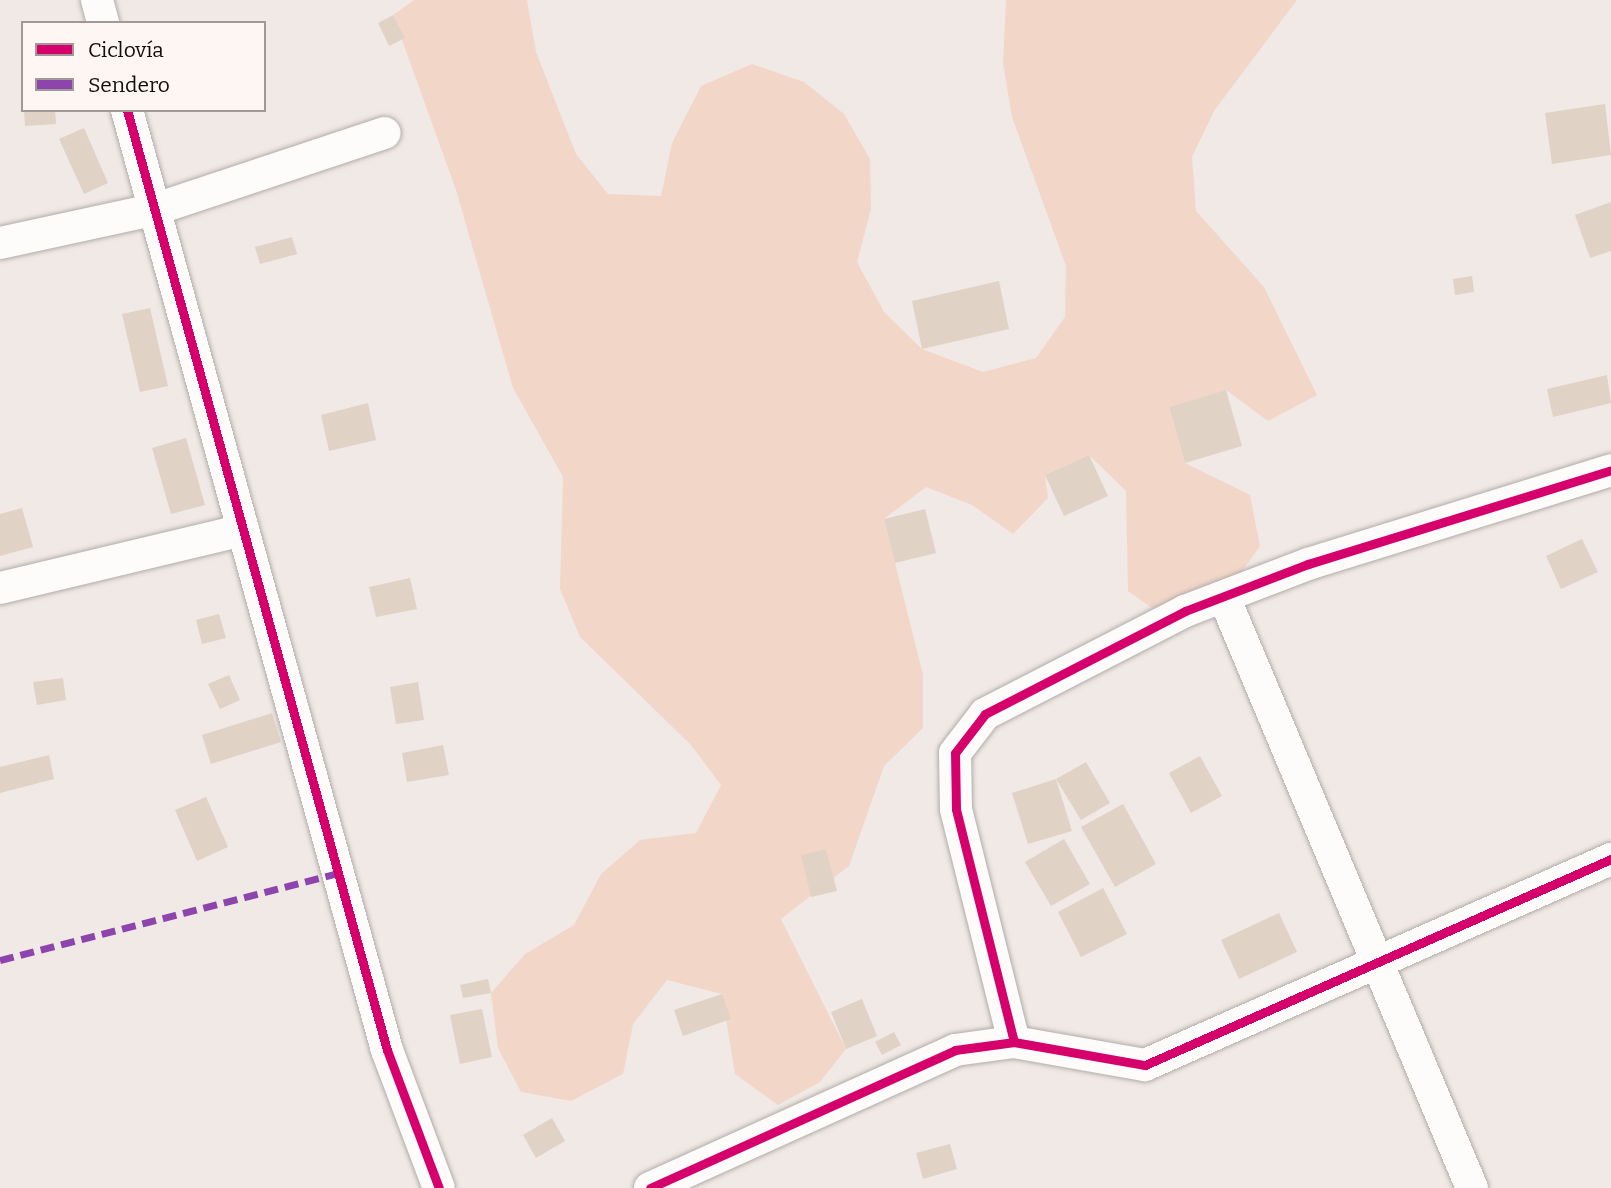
<!DOCTYPE html>
<meta charset="utf-8">
<style>
body{margin:0}
#map{position:relative;width:1611px;height:1188px;overflow:hidden;background:#f0e9e5;font-family:Bitter,serif}
div>[style]{position:absolute}
[style*='--x']{left:calc(var(--x)*1px);top:calc(var(--y)*1px);width:calc(var(--w)*1px);rotate:calc(var(--a)*1deg)}
.green>*{inset:0;background:#f2d7c8}
.building>*{inset:0;background:#e1d2c6}
.roads{filter:drop-shadow(0 0 2px #b2aca9) drop-shadow(0 0 2px #b2aca9)}
.minor>*{height:32px;margin:-16px;padding:0 16px;transform-origin:16px;border-radius:16px;background:#fdfcfb}
.quiet>*{height:7px;margin-top:-3.5px;transform-origin:0;background:repeating-linear-gradient(90deg,#8e44ad 0 14px,transparent 0 21px)}
.cycleway>*{height:9px;margin:-4.5px;padding:0 4.5px;transform-origin:4.5px;border-radius:4.5px;background:#d6006c}
span{translate:-50% -50%;white-space:nowrap;text-align:center;line-height:1.15;-webkit-text-stroke:5px #fef6f2;paint-order:stroke}
.legend{position:absolute;left:21px;top:21px;width:245px;height:91px;box-sizing:border-box;background:#fef6f2;border:2px solid #a09996;margin:0;padding:9px 12px;list-style:none;font-size:21px;color:#120e0c}
.legend li{display:flex;align-items:center;gap:14px;height:35px}
.legend b{width:35px;border:2px solid #a09996}
</style>
<div id="map">
<div class="green">
<div style="clip-path:polygon(414px 0,527px 0,536px 52px,576px 154px,608px 194px,661px 196px,672px 143px,701px 86px,752px 64px,804px 82px,844px 114px,870px 159px,871px 209px,857px 262px,884px 312px,922px 349px,983px 372px,1036px 358px,1065px 317px,1066px 266px,1012px 117px,1003px 63px,1006px 0,1297px 0,1214px 111px,1192px 157px,1196px 211px,1264px 287px,1317px 395px,1268px 421px,1226px 390px,1169px 408px,1185px 463px,1250px 495px,1260px 546px,1231px 587px,1169px 620px,1128px 591px,1126px 491px,1089px 455px,1045px 475px,1048px 498px,1013px 534px,972px 505px,926px 487px,884px 519px,923px 675px,923px 728px,884px 766px,849px 866px,781px 919px,846px 1049px,820px 1082px,778px 1105px,735px 1074px,722px 994px,667px 980px,633px 1024px,623px 1074px,571px 1101px,521px 1092px,498px 1048px,491px 993px,525px 954px,574px 925px,601px 874px,640px 840px,696px 833px,721px 785px,691px 745px,580px 637px,560px 589px,563px 477px,513px 388px,456px 190px,393px 15px)"></div>
</div>
<div class="building">
<div style="clip-path:polygon(393px 15px,405px 38px,389px 46px,378px 23px)"></div>
<div style="clip-path:polygon(1605px 104px,1611px 155px,1552px 164px,1545px 113px)"></div>
<div style="clip-path:polygon(24px 110px,55px 110px,56px 124px,25px 126px)"></div>
<div style="clip-path:polygon(84px 128px,108px 183px,84px 194px,59px 139px)"></div>
<div style="clip-path:polygon(1611px 202px,1611px 251px,1590px 258px,1575px 215px)"></div>
<div style="clip-path:polygon(292px 237px,297px 254px,260px 264px,255px 247px)"></div>
<div style="clip-path:polygon(1472px 276px,1474px 292px,1455px 295px,1453px 279px)"></div>
<div style="clip-path:polygon(999px 281px,1009px 329px,922px 349px,912px 301px)"></div>
<div style="clip-path:polygon(150px 308px,168px 386px,140px 392px,122px 314px)"></div>
<div style="clip-path:polygon(1607px 375px,1611px 403px,1553px 417px,1547px 389px)"></div>
<div style="clip-path:polygon(1226px 390px,1242px 446px,1185px 463px,1169px 407px)"></div>
<div style="clip-path:polygon(368px 403px,376px 440px,329px 451px,321px 415px)"></div>
<div style="clip-path:polygon(186px 438px,205px 505px,171px 514px,152px 448px)"></div>
<div style="clip-path:polygon(1089px 455px,1108px 496px,1064px 516px,1045px 475px)"></div>
<div style="clip-path:polygon(22px 508px,33px 547px,0 556px,0 514px)"></div>
<div style="clip-path:polygon(925px 509px,936px 553px,895px 563px,884px 519px)"></div>
<div style="clip-path:polygon(1582px 539px,1598px 572px,1561px 589px,1546px 556px)"></div>
<div style="clip-path:polygon(410px 578px,417px 609px,376px 617px,369px 587px)"></div>
<div style="clip-path:polygon(219px 614px,226px 638px,202px 644px,196px 620px)"></div>
<div style="clip-path:polygon(229px 675px,240px 700px,220px 709px,208px 684px)"></div>
<div style="clip-path:polygon(63px 678px,66px 700px,37px 705px,33px 682px)"></div>
<div style="clip-path:polygon(418px 682px,424px 720px,396px 724px,390px 687px)"></div>
<div style="clip-path:polygon(272px 713px,281px 742px,211px 764px,202px 735px)"></div>
<div style="clip-path:polygon(443px 745px,449px 775px,407px 782px,402px 753px)"></div>
<div style="clip-path:polygon(49px 755px,54px 779px,0 793px,0 767px)"></div>
<div style="clip-path:polygon(1200px 756px,1222px 796px,1191px 813px,1169px 773px)"></div>
<div style="clip-path:polygon(1086px 762px,1110px 803px,1081px 820px,1056px 779px)"></div>
<div style="clip-path:polygon(1056px 779px,1072px 831px,1028px 844px,1012px 793px)"></div>
<div style="clip-path:polygon(206px 797px,228px 847px,197px 861px,175px 810px)"></div>
<div style="clip-path:polygon(1123px 804px,1156px 864px,1115px 887px,1081px 827px)"></div>
<div style="clip-path:polygon(1064px 839px,1090px 884px,1051px 906px,1025px 862px)"></div>
<div style="clip-path:polygon(826px 849px,837px 891px,811px 897px,801px 855px)"></div>
<div style="clip-path:polygon(1103px 888px,1127px 934px,1081px 957px,1058px 912px)"></div>
<div style="clip-path:polygon(1279px 913px,1297px 952px,1239px 979px,1221px 940px)"></div>
<div style="clip-path:polygon(488px 979px,491px 993px,463px 998px,460px 985px)"></div>
<div style="clip-path:polygon(722px 994px,731px 1019px,683px 1036px,674px 1010px)"></div>
<div style="clip-path:polygon(862px 999px,877px 1036px,846px 1049px,831px 1012px)"></div>
<div style="clip-path:polygon(482px 1009px,492px 1057px,460px 1064px,450px 1015px)"></div>
<div style="clip-path:polygon(894px 1032px,901px 1045px,882px 1055px,875px 1042px)"></div>
<div style="clip-path:polygon(552px 1118px,565px 1141px,536px 1158px,523px 1135px)"></div>
<div style="clip-path:polygon(950px 1144px,957px 1169px,923px 1179px,916px 1153px)"></div>
</div>
<div class="roads">
<div class="minor">
<div style="--x:97;--y:0;--w:24;--a:75"></div>
<div style="--x:127;--y:110;--w:975;--a:74.54"></div>
<div style="--x:387;--y:1050;--w:147;--a:69.4"></div>
<div style="--x:0;--y:243;--w:157;--a:-12.2"></div>
<div style="--x:153;--y:210;--w:244;--a:-18.4"></div>
<div style="--x:0;--y:588;--w:246;--a:-13.4"></div>
<div style="--x:1224;--y:597;--w:641;--a:67.24"></div>
<div style="--x:1014;--y:1042;--w:240;--a:-104"></div>
<div style="--x:956;--y:809;--w:56;--a:-91"></div>
<div style="--x:955;--y:753;--w:49;--a:-52.4"></div>
<div style="--x:985;--y:714;--w:225;--a:-27.2"></div>
<div style="--x:1185;--y:611;--w:132;--a:-20.9"></div>
<div style="--x:1308;--y:564;--w:317;--a:-17.2"></div>
<div style="--x:650;--y:1188;--w:335;--a:-24.3"></div>
<div style="--x:955;--y:1050;--w:60;--a:-7.7"></div>
<div style="--x:1014;--y:1042;--w:133;--a:10"></div>
<div style="--x:1145;--y:1065;--w:510;--a:-23.85"></div>
</div>
</div>
<div class="quiet">
<div style="--x:0;--y:960;--w:347;--a:-14.4"></div>
</div>
<div class="cycleway">
<div style="--x:127;--y:110;--w:975;--a:74.54"></div>
<div style="--x:387;--y:1050;--w:147;--a:69.4"></div>
<div style="--x:1014;--y:1042;--w:240;--a:-104"></div>
<div style="--x:956;--y:809;--w:56;--a:-91"></div>
<div style="--x:955;--y:753;--w:49;--a:-52.4"></div>
<div style="--x:985;--y:714;--w:225;--a:-27.2"></div>
<div style="--x:1185;--y:611;--w:132;--a:-20.9"></div>
<div style="--x:1308;--y:564;--w:317;--a:-17.2"></div>
<div style="--x:650;--y:1188;--w:335;--a:-24.3"></div>
<div style="--x:955;--y:1050;--w:60;--a:-7.7"></div>
<div style="--x:1014;--y:1042;--w:133;--a:10"></div>
<div style="--x:1145;--y:1065;--w:510;--a:-23.85"></div>
</div>
<ul class="legend">
<li><b style="height:9px;background:#d6006c"></b>Ciclovía</li>
<li><b style="height:9px;background:#8e44ad"></b>Sendero</li>
</ul>
</div>
